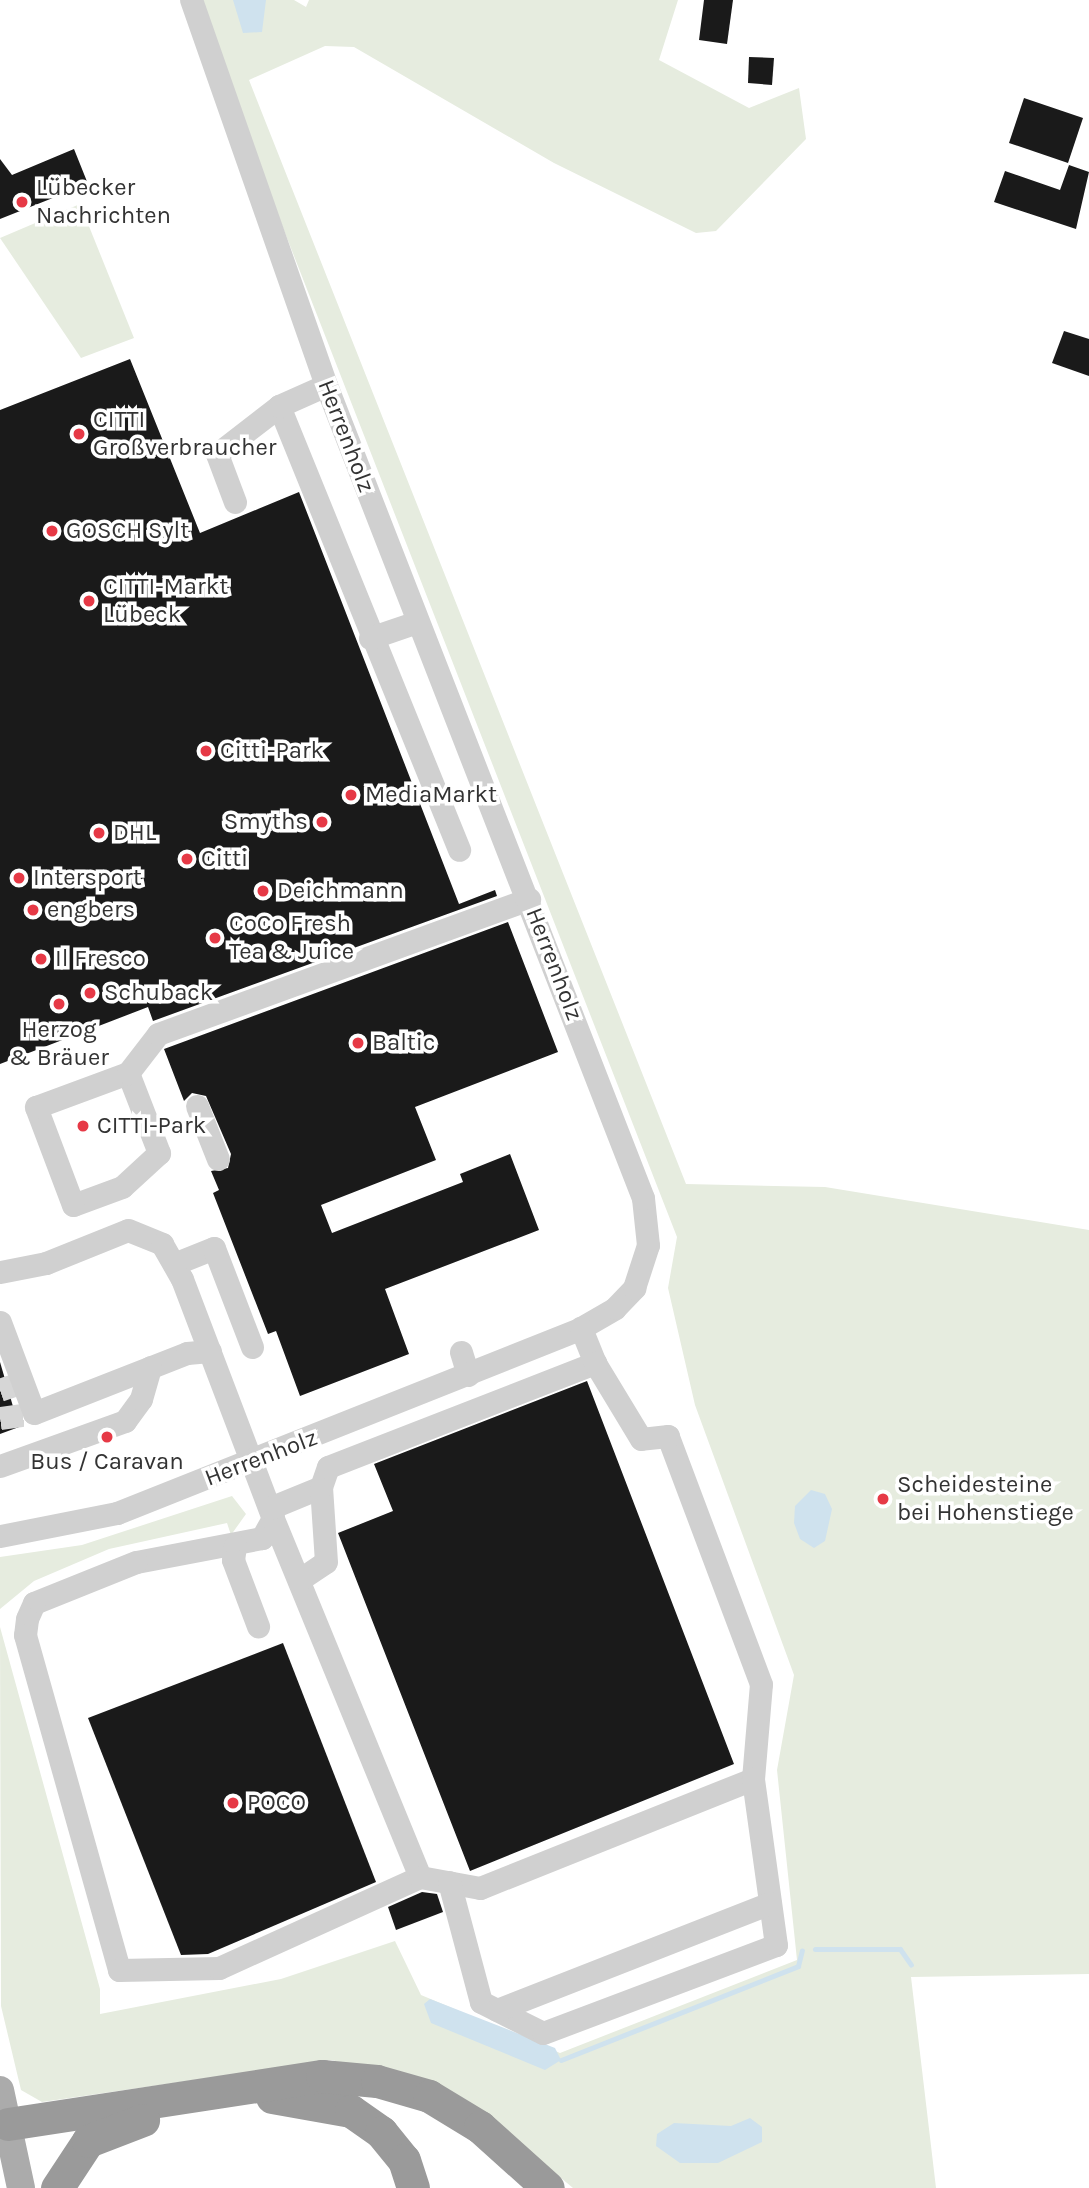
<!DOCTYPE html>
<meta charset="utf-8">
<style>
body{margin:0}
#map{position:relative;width:1089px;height:2188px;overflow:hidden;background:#fff;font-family:Karla,sans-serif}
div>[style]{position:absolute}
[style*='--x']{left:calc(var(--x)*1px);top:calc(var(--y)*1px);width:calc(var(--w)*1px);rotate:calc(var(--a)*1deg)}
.green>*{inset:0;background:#e6ecdf}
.water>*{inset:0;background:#cfe2ee}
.stream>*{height:5px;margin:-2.5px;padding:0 2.5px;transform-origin:2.5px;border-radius:2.5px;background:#cfe2ee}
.building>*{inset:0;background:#1a1a1a}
.minor-tunnel>*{height:23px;margin-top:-11.5px;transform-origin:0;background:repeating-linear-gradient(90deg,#d6d6d6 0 23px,transparent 0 34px)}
.minor>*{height:23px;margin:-11.5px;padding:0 11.5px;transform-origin:11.5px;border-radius:11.5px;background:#d0d0d0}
.major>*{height:28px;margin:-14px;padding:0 14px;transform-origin:14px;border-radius:14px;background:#ababab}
.highway>*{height:33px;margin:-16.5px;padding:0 16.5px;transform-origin:16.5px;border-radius:16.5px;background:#9a9a9a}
.dots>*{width:19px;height:19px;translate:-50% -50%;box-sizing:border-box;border:4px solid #fff;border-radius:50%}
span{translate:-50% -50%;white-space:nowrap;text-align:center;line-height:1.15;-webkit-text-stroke:7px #fff;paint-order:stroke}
.poi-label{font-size:24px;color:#333}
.left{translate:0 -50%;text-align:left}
.right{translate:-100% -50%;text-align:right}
.street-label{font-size:24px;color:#333}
</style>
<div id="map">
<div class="green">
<div style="clip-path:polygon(202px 0,294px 0,306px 7px,309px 0,678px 0,659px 60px,749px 108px,799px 88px,806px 139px,716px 231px,696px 233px,554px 163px,354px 47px,325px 46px,249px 80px,686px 1184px,825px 1187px,1089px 1230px,1089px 1974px,911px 1977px,936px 2188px,573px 2188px,471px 2103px,332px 2060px,42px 2102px,21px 2090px,1px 2006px,0 1627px,100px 1989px,100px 2014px,281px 1979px,395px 1941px,421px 1995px,560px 2053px,797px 1960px,777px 1770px,794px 1675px,695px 1405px,668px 1288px,677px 1237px,221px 69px)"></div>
<div style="clip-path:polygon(80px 204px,134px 338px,81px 358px,0 238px)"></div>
<div style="clip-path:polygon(232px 1496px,246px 1514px,231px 1535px,227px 1523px,109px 1549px,34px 1581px,0 1609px,0 1557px,82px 1545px)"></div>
</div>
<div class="water">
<div style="clip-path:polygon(233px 0,266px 0,262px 32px,243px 33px)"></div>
<div style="clip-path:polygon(811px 1490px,825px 1494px,832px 1509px,825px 1541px,814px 1548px,800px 1539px,794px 1523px,795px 1506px)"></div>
<div style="clip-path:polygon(430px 1999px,555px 2048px,561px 2060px,545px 2070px,431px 2023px,424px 2004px)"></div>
<div style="clip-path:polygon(750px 2118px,762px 2127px,762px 2142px,718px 2163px,680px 2163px,656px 2146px,657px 2134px,674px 2123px,731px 2126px)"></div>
</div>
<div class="stream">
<div style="--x:815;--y:1949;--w:85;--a:0"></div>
<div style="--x:900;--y:1949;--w:19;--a:55"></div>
<div style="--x:561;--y:2060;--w:255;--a:-21.6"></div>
<div style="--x:798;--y:1966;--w:16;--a:-76"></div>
</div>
<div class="building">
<div style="clip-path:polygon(704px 0,733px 0,727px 44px,699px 40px)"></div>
<div style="clip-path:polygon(749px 57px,774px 58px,772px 85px,748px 83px)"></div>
<div style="clip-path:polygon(1024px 98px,1083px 118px,1068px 163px,1009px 143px)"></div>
<div style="clip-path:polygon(74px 149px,88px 184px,0 219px,0 159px,12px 175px)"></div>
<div style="clip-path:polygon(1069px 165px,1089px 172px,1076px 229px,994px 202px,1005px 171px,1060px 190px)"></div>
<div style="clip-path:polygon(1064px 331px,1089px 339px,1089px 376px,1052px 363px)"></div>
<div style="clip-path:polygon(130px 359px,200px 533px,299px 492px,459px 904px,495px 890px,497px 896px,153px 1021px,148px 1007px,0 1064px,0 410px)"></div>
<div style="clip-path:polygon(508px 922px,558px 1052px,415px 1107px,436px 1160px,321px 1205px,332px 1233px,463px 1182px,460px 1174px,510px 1154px,539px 1230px,385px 1289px,409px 1354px,300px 1396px,276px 1331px,268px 1334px,213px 1193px,219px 1190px,211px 1171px,228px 1168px,231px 1154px,206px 1096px,192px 1093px,184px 1101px,164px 1049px)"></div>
<div style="clip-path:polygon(0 1362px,19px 1427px,0 1434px)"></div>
<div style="clip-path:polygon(587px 1381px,734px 1764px,470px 1871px,338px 1533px,393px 1511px,374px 1464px)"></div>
<div style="clip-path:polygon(283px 1643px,376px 1882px,208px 1954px,181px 1955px,88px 1718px)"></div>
<div style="clip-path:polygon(422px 1892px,437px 1894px,443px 1912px,396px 1930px,388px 1907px)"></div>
</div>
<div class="minor-tunnel">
<div style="--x:0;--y:1390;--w:24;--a:-19"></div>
<div style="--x:0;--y:1418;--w:34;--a:-8"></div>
</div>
<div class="minor">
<div style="--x:279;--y:406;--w:479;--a:67.9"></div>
<div style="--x:235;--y:502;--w:51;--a:-110.6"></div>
<div style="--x:217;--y:454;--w:78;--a:-37.7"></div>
<div style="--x:279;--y:406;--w:51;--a:-24.1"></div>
<div style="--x:370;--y:638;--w:50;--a:-18.8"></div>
<div style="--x:128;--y:1073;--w:86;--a:68.8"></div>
<div style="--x:159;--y:1153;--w:50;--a:137.4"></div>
<div style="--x:122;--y:1187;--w:52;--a:159.8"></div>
<div style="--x:73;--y:1205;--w:105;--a:-110.7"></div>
<div style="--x:36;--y:1107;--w:98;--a:-20.3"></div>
<div style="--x:128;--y:1073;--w:49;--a:-52.4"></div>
<div style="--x:158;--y:1034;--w:395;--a:-20"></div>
<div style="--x:197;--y:1106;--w:57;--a:68.4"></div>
<div style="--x:174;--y:1264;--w:43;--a:-21.8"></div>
<div style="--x:214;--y:1248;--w:106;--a:69"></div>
<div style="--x:0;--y:1272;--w:47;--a:-11.1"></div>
<div style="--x:46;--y:1263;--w:88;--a:-21.9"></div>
<div style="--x:128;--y:1230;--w:37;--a:22"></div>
<div style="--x:162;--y:1244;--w:40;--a:60.3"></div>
<div style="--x:182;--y:1279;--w:256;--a:69.2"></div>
<div style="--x:273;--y:1518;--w:23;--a:119"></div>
<div style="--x:262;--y:1538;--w:128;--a:169.2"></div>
<div style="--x:136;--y:1562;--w:110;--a:158.1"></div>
<div style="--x:34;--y:1603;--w:17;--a:114"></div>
<div style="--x:27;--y:1619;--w:16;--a:97"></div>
<div style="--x:25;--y:1635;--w:348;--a:74.3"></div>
<div style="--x:119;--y:1970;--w:100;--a:-1.1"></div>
<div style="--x:219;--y:1968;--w:221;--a:-24.4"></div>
<div style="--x:420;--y:1877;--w:388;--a:-112.3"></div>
<div style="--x:0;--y:1322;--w:97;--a:69.5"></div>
<div style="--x:34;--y:1413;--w:164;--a:-21.4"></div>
<div style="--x:187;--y:1353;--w:23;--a:-5"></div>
<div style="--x:461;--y:1352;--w:24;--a:73"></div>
<div style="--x:0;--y:1466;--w:133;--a:-19.8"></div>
<div style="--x:125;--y:1421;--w:27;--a:-54"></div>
<div style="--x:141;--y:1399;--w:33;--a:-74"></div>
<div style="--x:270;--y:1508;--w:55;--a:-22.4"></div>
<div style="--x:0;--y:1536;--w:119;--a:-11.1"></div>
<div style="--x:117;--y:1513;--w:500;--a:-21.7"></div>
<div style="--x:581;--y:1328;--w:39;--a:-30"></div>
<div style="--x:615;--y:1308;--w:28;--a:-46"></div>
<div style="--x:634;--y:1288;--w:45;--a:-72"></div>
<div style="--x:648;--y:1245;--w:47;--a:-96.1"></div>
<div style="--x:643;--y:1198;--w:873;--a:-111.3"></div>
<div style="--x:326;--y:385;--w:408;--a:-109.3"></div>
<div style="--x:235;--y:1546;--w:14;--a:98"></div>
<div style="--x:233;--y:1560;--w:71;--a:69.3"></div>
<div style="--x:299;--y:1580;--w:32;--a:-34"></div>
<div style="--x:326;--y:1562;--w:75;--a:-93.8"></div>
<div style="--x:321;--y:1487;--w:21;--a:-71"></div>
<div style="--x:328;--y:1467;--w:287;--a:-21.3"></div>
<div style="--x:595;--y:1363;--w:38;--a:-112"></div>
<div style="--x:420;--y:1877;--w:61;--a:10.4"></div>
<div style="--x:480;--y:1888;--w:294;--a:-21.8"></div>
<div style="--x:753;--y:1779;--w:95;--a:-85.2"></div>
<div style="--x:761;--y:1684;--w:265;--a:-110.6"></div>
<div style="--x:668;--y:1436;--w:27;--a:174"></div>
<div style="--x:641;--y:1439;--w:89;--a:-121.2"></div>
<div style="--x:449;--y:1882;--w:124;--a:75.1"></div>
<div style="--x:481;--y:2002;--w:69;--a:26.6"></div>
<div style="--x:543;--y:2033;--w:249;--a:-20.7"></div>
<div style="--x:776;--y:1945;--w:168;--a:-97.9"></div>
<div style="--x:497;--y:2010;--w:293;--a:-21.4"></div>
</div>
<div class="major">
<div style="--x:0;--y:2090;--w:100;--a:77.9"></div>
</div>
<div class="highway">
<div style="--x:272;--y:2097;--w:80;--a:10"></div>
<div style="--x:351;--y:2111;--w:37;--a:35"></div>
<div style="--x:381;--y:2132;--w:36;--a:51"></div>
<div style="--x:404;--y:2160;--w:29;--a:72"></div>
<div style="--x:8;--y:2124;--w:318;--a:-8.7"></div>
<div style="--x:322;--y:2076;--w:55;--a:5.2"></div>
<div style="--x:377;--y:2081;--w:54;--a:16.1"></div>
<div style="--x:429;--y:2096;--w:60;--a:31.3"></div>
<div style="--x:480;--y:2127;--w:91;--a:41.9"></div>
<div style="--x:57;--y:2188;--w:56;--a:-56.6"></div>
<div style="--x:88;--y:2141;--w:59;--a:-20.9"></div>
</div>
<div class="dots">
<div style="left:22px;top:202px;background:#e63946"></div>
<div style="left:79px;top:434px;background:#e63946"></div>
<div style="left:52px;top:531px;background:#e63946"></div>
<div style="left:89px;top:601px;background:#e63946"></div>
<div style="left:206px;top:751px;background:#e63946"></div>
<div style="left:351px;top:795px;background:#e63946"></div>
<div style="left:322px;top:822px;background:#e63946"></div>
<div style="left:99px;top:833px;background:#e63946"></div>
<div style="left:187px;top:859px;background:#e63946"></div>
<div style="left:19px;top:878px;background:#e63946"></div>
<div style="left:263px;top:891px;background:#e63946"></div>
<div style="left:33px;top:910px;background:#e63946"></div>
<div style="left:215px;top:938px;background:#e63946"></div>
<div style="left:41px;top:959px;background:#e63946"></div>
<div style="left:90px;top:993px;background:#e63946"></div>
<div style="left:59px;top:1004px;background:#e63946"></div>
<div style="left:358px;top:1043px;background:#e63946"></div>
<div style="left:83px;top:1126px;background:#e63946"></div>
<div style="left:107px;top:1437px;background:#e63946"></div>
<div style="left:883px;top:1499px;background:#e63946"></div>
<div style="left:233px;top:1803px;background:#e63946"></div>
</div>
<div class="poi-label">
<span class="left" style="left:36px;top:202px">Lübecker<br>Nachrichten</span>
<span class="left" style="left:93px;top:434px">CITTI<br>Großverbraucher</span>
<span class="left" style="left:66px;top:531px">GOSCH Sylt</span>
<span class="left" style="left:103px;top:601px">CITTI-Markt<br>Lübeck</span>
<span class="left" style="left:220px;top:751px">Citti-Park</span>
<span class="left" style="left:365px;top:795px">MediaMarkt</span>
<span class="right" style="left:308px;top:822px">Smyths</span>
<span class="left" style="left:113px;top:833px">DHL</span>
<span class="left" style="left:201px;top:859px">Citti</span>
<span class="left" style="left:33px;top:878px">Intersport</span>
<span class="left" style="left:277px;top:891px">Deichmann</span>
<span class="left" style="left:47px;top:910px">engbers</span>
<span class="left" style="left:229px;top:938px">CoCo Fresh<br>Tea &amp; Juice</span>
<span class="left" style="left:55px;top:959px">Il Fresco</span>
<span class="left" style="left:104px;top:993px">Schuback</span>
<span style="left:59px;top:1044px">Herzog<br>&amp; Bräuer</span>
<span class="left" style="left:372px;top:1043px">Baltic</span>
<span class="left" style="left:97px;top:1126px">CITTI-Park</span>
<span style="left:107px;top:1462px">Bus / Caravan</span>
<span class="left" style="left:897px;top:1499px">Scheidesteine<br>bei Hohenstiege</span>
<span class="left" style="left:247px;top:1803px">POCO</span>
</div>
<div class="street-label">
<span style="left:346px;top:436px;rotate:69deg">Herrenholz</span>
<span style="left:554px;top:964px;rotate:69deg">Herrenholz</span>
<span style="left:261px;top:1458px;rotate:-21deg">Herrenholz</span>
</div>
</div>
